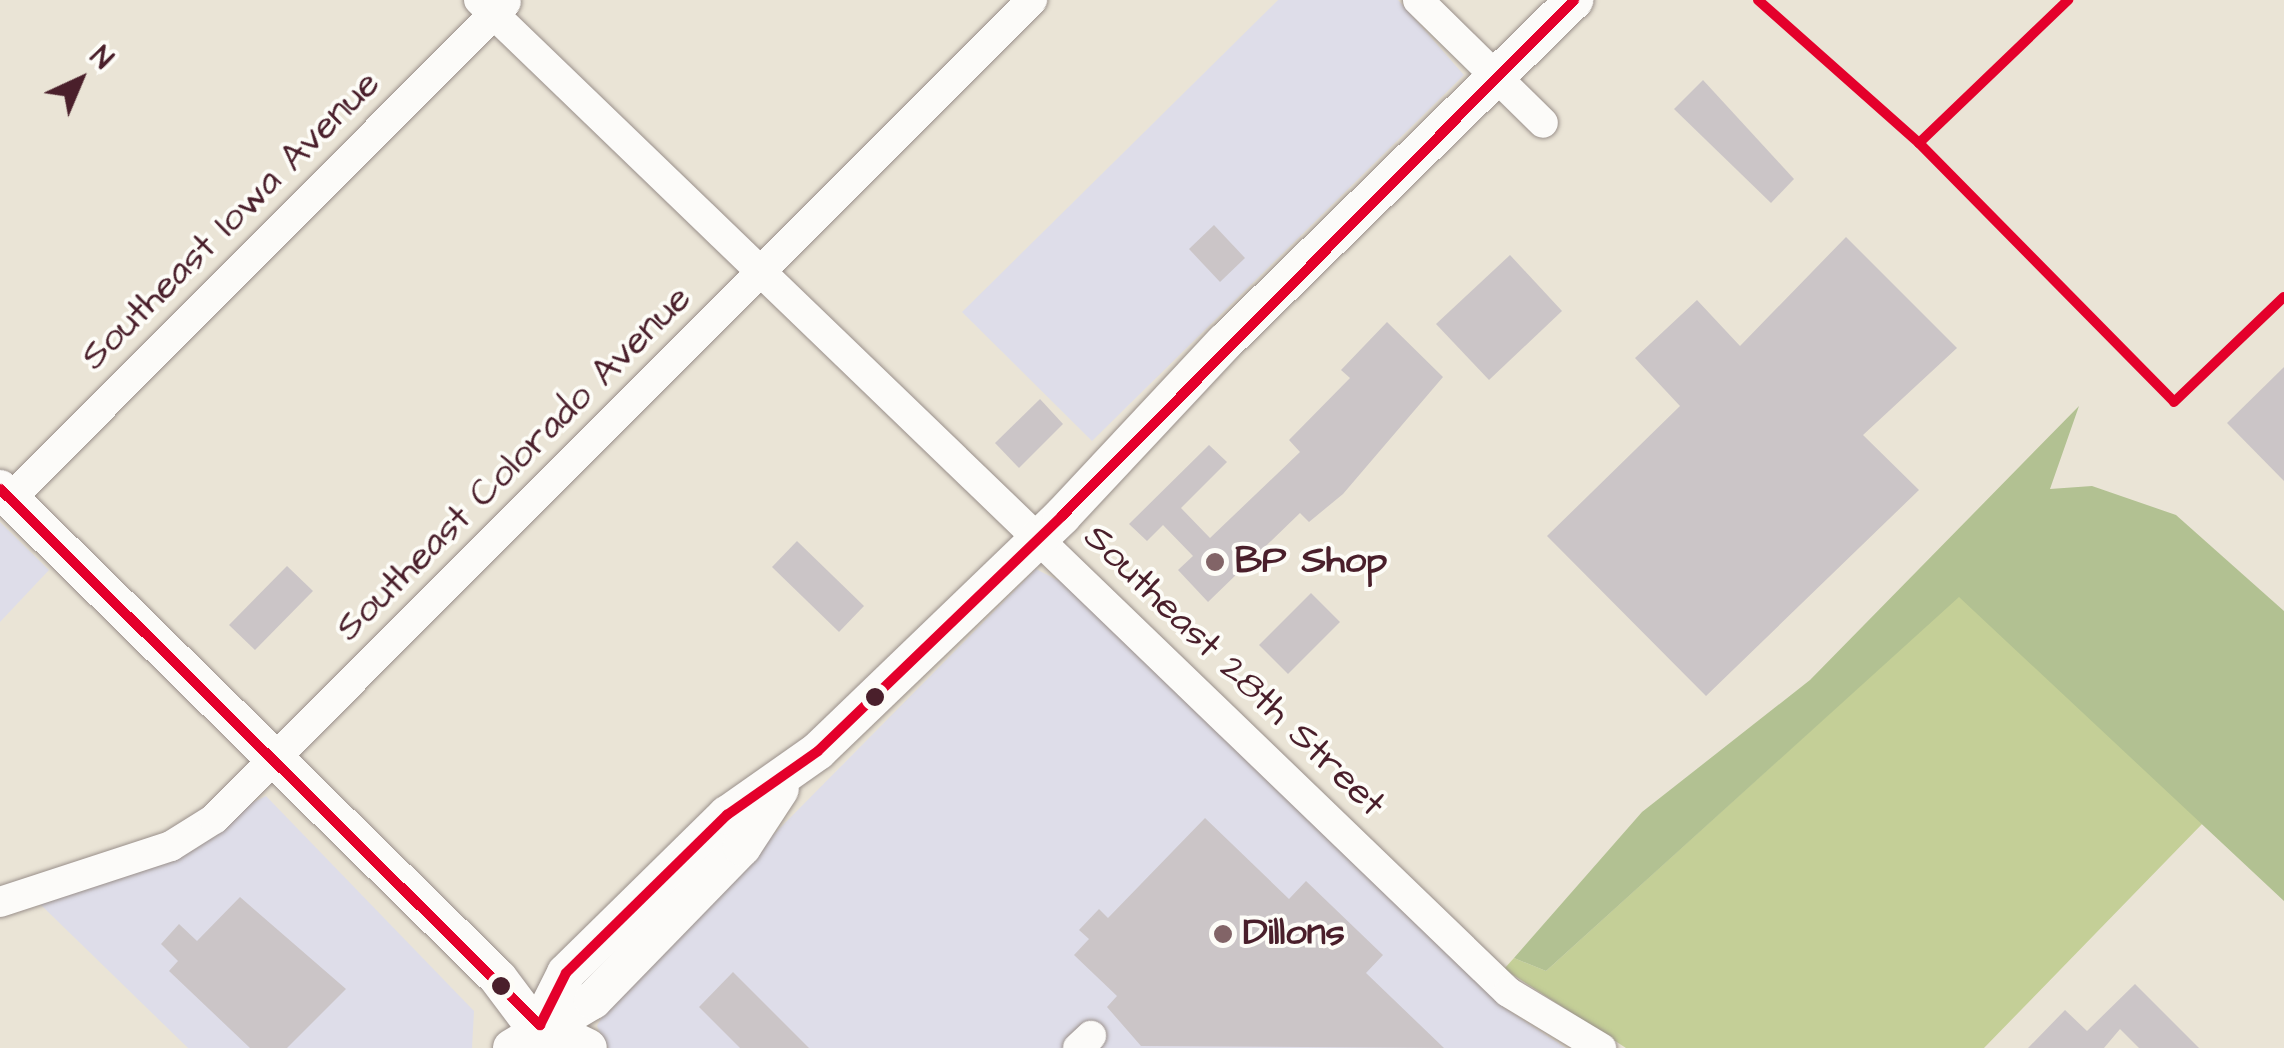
<!DOCTYPE html>
<style>
body{margin:0}
#map{position:relative;width:2284px;height:1048px;overflow:hidden;background:#eae4d6;font-family:"Architects Daughter",sans-serif}
div>[style]{position:absolute}
[style*='--x']{left:calc(var(--x)*1px);top:calc(var(--y)*1px);width:calc(var(--w)*1px);rotate:calc(var(--a)*1deg)}
.built>*{inset:0;background:#dedde9}
.green>*{inset:0;background:#c4cf97}
.forest>*{inset:0;background:#b2c192}
.building>*{inset:0;background:#cbc5c7}
.roads{filter:drop-shadow(0 0 2px #998f8a) drop-shadow(0 0 2px #998f8a)}
.minor>*{height:30px;margin:-15px;padding:0 15px;transform-origin:15px;border-radius:15px;background:#fcfbf9}
.major>*{height:38px;margin:-19px;padding:0 19px;transform-origin:19px;border-radius:19px;background:#fcfbf9}
.bus-1>*{height:10px;margin:-5px;padding:0 5px;transform-origin:5px;border-radius:5px;background:#e4002b}
.dots>*{width:28px;height:28px;translate:-50% -50%;box-sizing:border-box;border:5px solid #fdfcf7;border-radius:50%}
span{translate:-50% -50%;white-space:nowrap;text-align:center;line-height:1.15;-webkit-text-stroke:8px #fdfcf7;paint-order:stroke}
.street-label{font-size:38px;color:#4a1f2b}
.poi-label{font-size:38px;color:#4a1f2b;font-weight:700}
.left{translate:0 -50%;text-align:left}
.north{position:absolute;left:30px;top:30px;width:100px;height:100px;-webkit-text-stroke:8px #fdfcf7;paint-order:stroke;rotate:44deg;font-size:28px;font-weight:700;line-height:40px;text-align:center;color:#4a1f2b}
.north::after{content:'';display:block;margin:auto;width:35px;height:45px;background:#4a1f2b;clip-path:polygon(50% 0,100% 100%,50% 72%,0 100%)}
</style>
<div id="map">
<div class="built">
<div style="clip-path:polygon(1278px 0,1398px 0,1464px 75px,1092px 441px,962px 312px)"></div>
<div style="clip-path:polygon(0 522px,49px 570px,0 622px)"></div>
<div style="clip-path:polygon(1036px 569px,1067px 585px,1503px 1007px,1566px 1048px,608px 1048px,597px 1026px,613px 997px)"></div>
<div style="clip-path:polygon(266px 796px,474px 1011px,472px 1048px,188px 1048px,40px 904px)"></div>
</div>
<div class="green">
<div style="clip-path:polygon(1959px 596px,2203px 823px,1984px 1048px,1626px 1048px,1504px 969px,1514px 958px,1546px 971px)"></div>
</div>
<div class="forest">
<div style="clip-path:polygon(2079px 406px,2050px 489px,2092px 486px,2176px 515px,2284px 611px,2284px 901px,1959px 597px,1546px 971px,1514px 958px,1642px 812px,1810px 680px)"></div>
</div>
<div class="building">
<div style="clip-path:polygon(1703px 80px,1794px 179px,1771px 203px,1674px 109px)"></div>
<div style="clip-path:polygon(1214px 225px,1245px 258px,1220px 282px,1189px 249px)"></div>
<div style="clip-path:polygon(1846px 237px,1957px 348px,1863px 435px,1919px 490px,1706px 696px,1547px 536px,1680px 406px,1635px 358px,1697px 300px,1740px 346px)"></div>
<div style="clip-path:polygon(1510px 255px,1562px 311px,1489px 380px,1436px 324px)"></div>
<div style="clip-path:polygon(1387px 322px,1443px 377px,1343px 494px,1309px 522px,1300px 513px,1208px 602px,1178px 570px,1193px 556px,1163px 525px,1147px 541px,1129px 524px,1209px 445px,1227px 462px,1181px 508px,1210px 538px,1300px 452px,1289px 440px,1350px 378px,1341px 370px)"></div>
<div style="clip-path:polygon(2284px 367px,2284px 481px,2227px 423px)"></div>
<div style="clip-path:polygon(1040px 399px,1063px 424px,1019px 468px,995px 443px)"></div>
<div style="clip-path:polygon(797px 541px,864px 606px,839px 632px,772px 567px)"></div>
<div style="clip-path:polygon(287px 566px,313px 591px,255px 650px,229px 625px)"></div>
<div style="clip-path:polygon(1311px 593px,1340px 622px,1288px 674px,1259px 645px)"></div>
<div style="clip-path:polygon(1205px 818px,1289px 899px,1306px 881px,1383px 955px,1366px 973px,1444px 1048px,1141px 1046px,1107px 1007px,1117px 996px,1074px 955px,1089px 939px,1079px 930px,1099px 909px,1108px 918px)"></div>
<div style="clip-path:polygon(240px 897px,346px 989px,287px 1048px,250px 1048px,169px 971px,178px 961px,161px 944px,179px 924px,197px 941px)"></div>
<div style="clip-path:polygon(733px 972px,809px 1048px,740px 1048px,699px 1007px)"></div>
<div style="clip-path:polygon(2135px 984px,2199px 1048px,2139px 1048px,2120px 1029px,2104px 1048px,2028px 1048px,2065px 1010px,2087px 1031px)"></div>
</div>
<div class="roads">
<div class="minor">
<div style="--x:479;--y:0;--w:1429;--a:43.95"></div>
<div style="--x:1508;--y:992;--w:109;--a:31.1"></div>
<div style="--x:1418;--y:0;--w:175;--a:44.5"></div>
<div style="--x:10;--y:499;--w:702;--a:-45.06"></div>
<div style="--x:0;--y:902;--w:180;--a:-18.1"></div>
<div style="--x:171;--y:846;--w:51;--a:-32.1"></div>
<div style="--x:214;--y:819;--w:1158;--a:-45.04"></div>
<div style="--x:1078;--y:1048;--w:18;--a:-43"></div>
</div>
<div class="major">
<div style="--x:0;--y:489;--w:698;--a:44.48"></div>
<div style="--x:498;--y:978;--w:85;--a:53.1"></div>
<div style="--x:540;--y:1025;--w:58;--a:-63.4"></div>
<div style="--x:566;--y:973;--w:226;--a:-44.5"></div>
<div style="--x:727;--y:815;--w:111;--a:-35.1"></div>
<div style="--x:818;--y:751;--w:339;--a:-43.9"></div>
<div style="--x:1062;--y:516;--w:238;--a:-46.9"></div>
<div style="--x:1225;--y:342;--w:489;--a:-44.4"></div>
<div style="--x:540;--y:1025;--w:53;--a:25.6"></div>
<div style="--x:512;--y:1048;--w:94;--a:-30.7"></div>
<div style="--x:593;--y:1000;--w:214;--a:-45.8"></div>
<div style="--x:742;--y:847;--w:69;--a:-56.8"></div>
</div>
</div>
<div class="bus-1">
<div style="--x:1758;--y:0;--w:215;--a:41.6"></div>
<div style="--x:1919;--y:143;--w:363;--a:45.4"></div>
<div style="--x:2174;--y:402;--w:152;--a:-43.7"></div>
<div style="--x:1919;--y:143;--w:207;--a:-43.8"></div>
<div style="--x:0;--y:489;--w:761;--a:44.79"></div>
<div style="--x:540;--y:1025;--w:58;--a:-63.4"></div>
<div style="--x:566;--y:973;--w:226;--a:-44.5"></div>
<div style="--x:727;--y:815;--w:111;--a:-35.1"></div>
<div style="--x:818;--y:751;--w:339;--a:-43.9"></div>
<div style="--x:1062;--y:516;--w:727;--a:-45.22"></div>
</div>
<div class="dots">
<div style="left:1215px;top:562px;background:#826467"></div>
<div style="left:875px;top:697px;background:#4a1f2b"></div>
<div style="left:1223px;top:934px;background:#826467"></div>
<div style="left:501px;top:986px;background:#4a1f2b"></div>
</div>
<div class="street-label">
<span style="left:231px;top:221px;rotate:-45deg">Southeast Iowa Avenue</span>
<span style="left:514px;top:464px;rotate:-45deg">Southeast Colorado Avenue</span>
<span style="left:1234px;top:671px;rotate:44deg">Southeast 28th Street</span>
</div>
<div class="poi-label">
<span class="left" style="left:1235px;top:562px">BP Shop</span>
<span class="left" style="left:1243px;top:934px">Dillons</span>
</div>
<div class="north">N</div>
</div>
